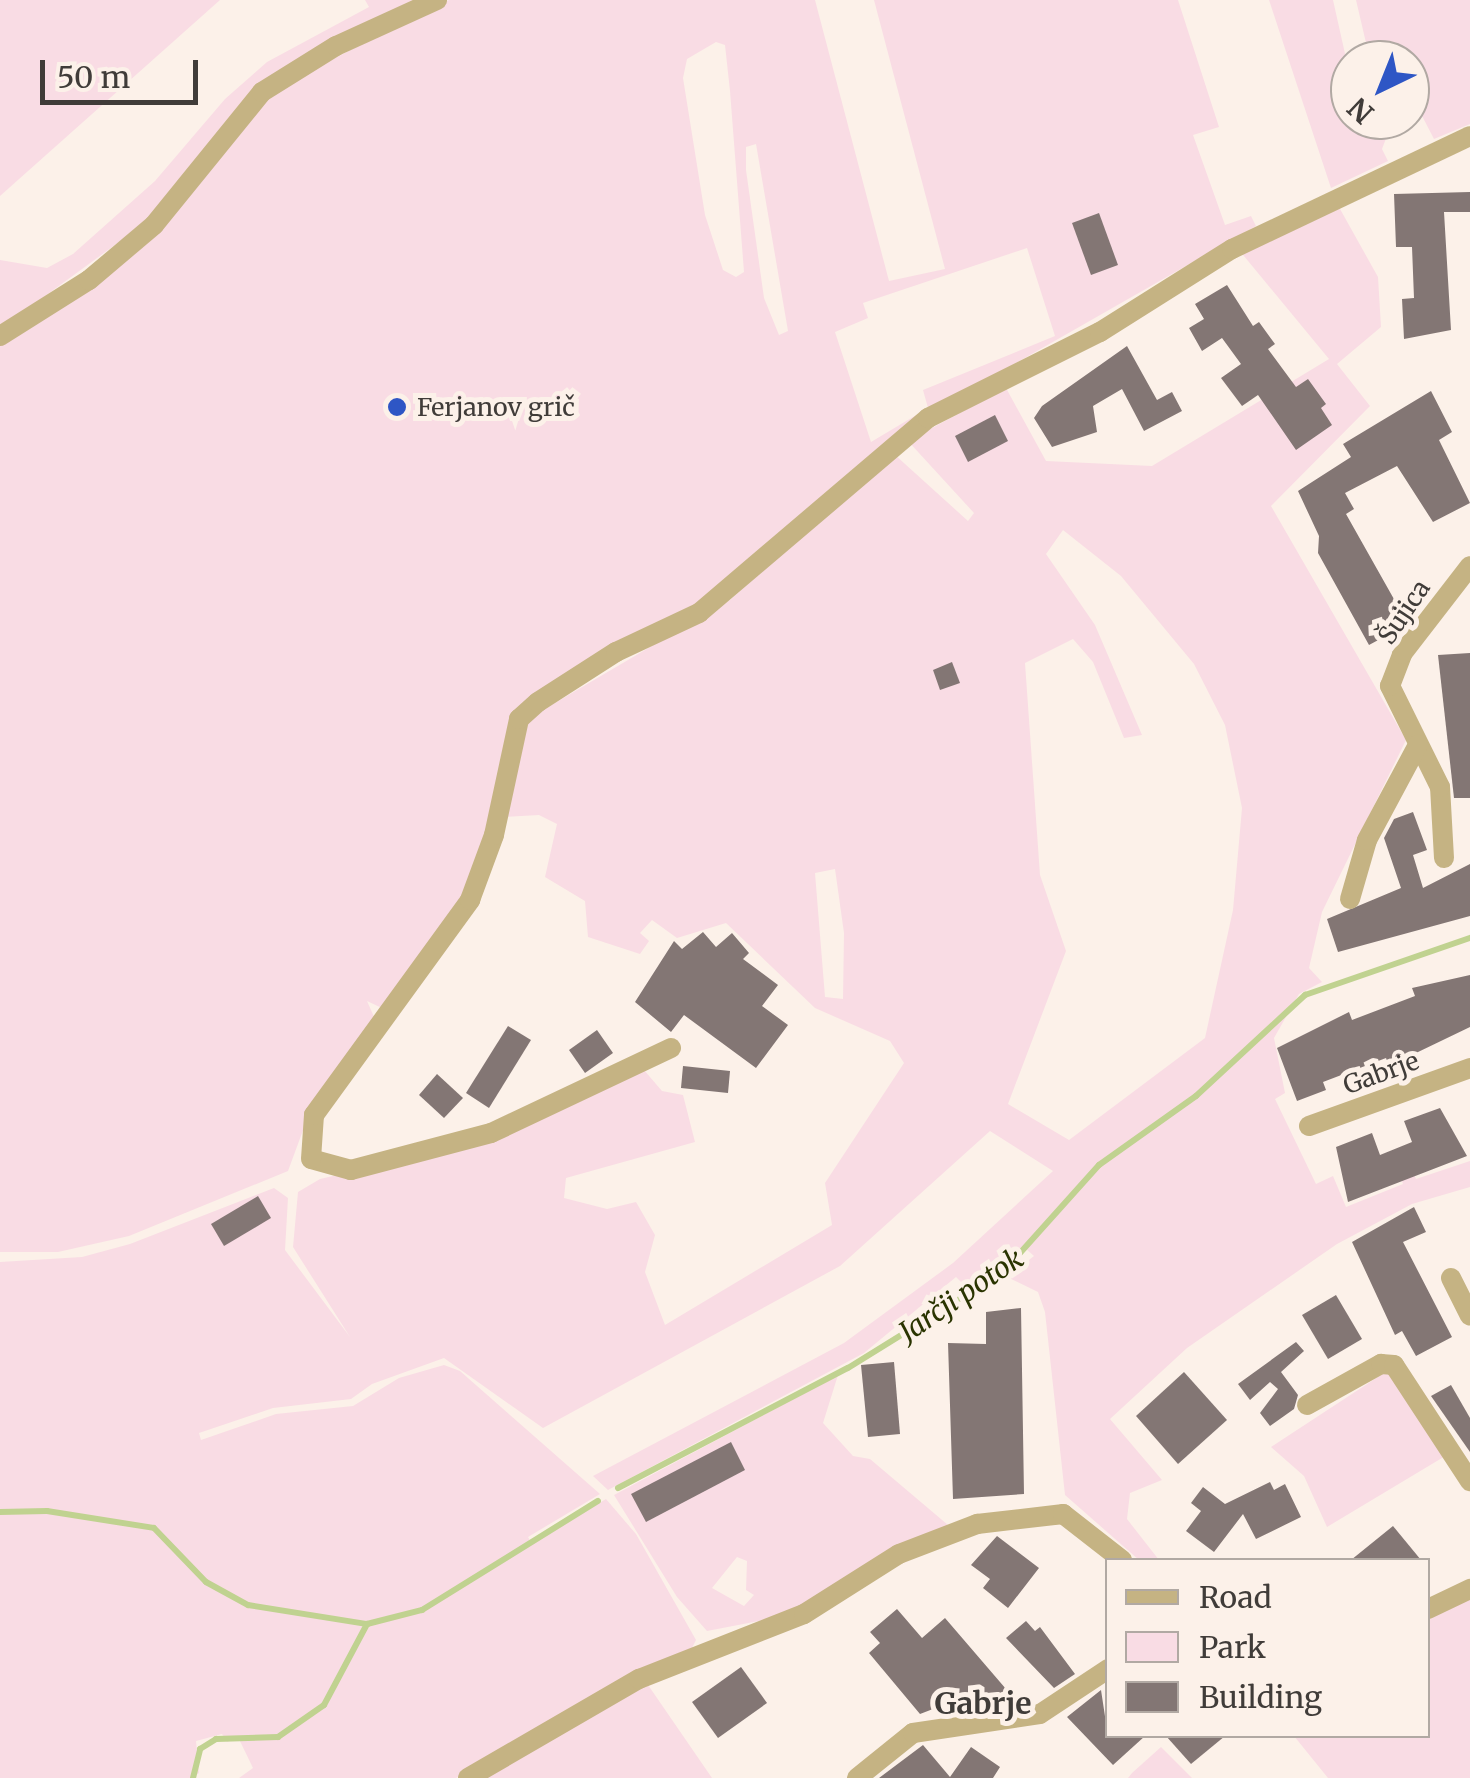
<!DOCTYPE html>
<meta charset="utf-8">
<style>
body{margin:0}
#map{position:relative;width:1470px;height:1778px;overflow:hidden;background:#fcf1e9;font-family:Merriweather,serif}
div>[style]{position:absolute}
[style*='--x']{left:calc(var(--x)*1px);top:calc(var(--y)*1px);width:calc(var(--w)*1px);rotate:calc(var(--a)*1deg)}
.green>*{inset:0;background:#f9dce4}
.stream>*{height:6px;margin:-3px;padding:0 3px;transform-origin:3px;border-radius:3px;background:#c0d290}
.building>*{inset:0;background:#837674}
.minor>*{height:20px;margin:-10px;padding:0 10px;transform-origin:10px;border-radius:10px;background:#c5b383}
.dots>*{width:28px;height:28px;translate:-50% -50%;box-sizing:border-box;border:5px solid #fcf1e9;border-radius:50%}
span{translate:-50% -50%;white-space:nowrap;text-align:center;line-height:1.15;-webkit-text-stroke:10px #fcf1e9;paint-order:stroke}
.poi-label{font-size:25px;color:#403c39}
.left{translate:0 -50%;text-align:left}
.street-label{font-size:25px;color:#403c39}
.water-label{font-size:28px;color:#2a3401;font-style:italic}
.quarter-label{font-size:30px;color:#403c39;font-weight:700}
.legend{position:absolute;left:1105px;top:1558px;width:325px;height:180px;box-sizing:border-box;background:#fcf1e9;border:2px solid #b1a9a3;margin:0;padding:12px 18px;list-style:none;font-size:30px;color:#403c39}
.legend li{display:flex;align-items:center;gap:20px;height:50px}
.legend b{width:50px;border:2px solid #b1a9a3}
.north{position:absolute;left:1330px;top:40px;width:100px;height:100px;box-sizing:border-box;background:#fcf1e9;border:2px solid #b1a9a3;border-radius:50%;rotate:223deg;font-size:28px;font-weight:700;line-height:40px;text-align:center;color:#403c39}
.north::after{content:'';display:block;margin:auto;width:35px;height:45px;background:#2e56c5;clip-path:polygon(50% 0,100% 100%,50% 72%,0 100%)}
.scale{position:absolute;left:40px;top:60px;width:158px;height:45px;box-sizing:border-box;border:5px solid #403c39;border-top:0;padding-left:12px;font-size:30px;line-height:35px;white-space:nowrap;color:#403c39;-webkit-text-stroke:8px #fcf1e9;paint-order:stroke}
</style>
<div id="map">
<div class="green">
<div style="clip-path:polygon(0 0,220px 0,0 196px)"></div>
<div style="clip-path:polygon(365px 0,426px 0,299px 60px,149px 220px,0 329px,0 260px,47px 268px,73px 254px,155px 181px,225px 99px,267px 62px,369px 7px)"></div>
<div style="clip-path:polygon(evenodd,449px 0,815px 0,889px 281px,945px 269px,874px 0,1178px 0,1219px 127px,1193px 135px,1225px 225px,1251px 216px,1256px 226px,932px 411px,696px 608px,526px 704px,468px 891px,384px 1009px,367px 1001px,375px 1019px,309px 1114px,288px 1171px,129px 1236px,58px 1252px,0 1252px,0 341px,118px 267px,268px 92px,449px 0,716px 42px,725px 45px,730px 91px,744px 272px,736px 277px,723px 270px,705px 215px,683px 78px,687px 59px,716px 42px,449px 0,756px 144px,788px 331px,779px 335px,764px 298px,746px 170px,746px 147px,756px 144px,449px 0,1027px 248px,1055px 336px,923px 390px,928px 408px,871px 442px,835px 332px,868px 318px,863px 303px,1027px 248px)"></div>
<div style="clip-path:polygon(1269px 0,1333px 0,1350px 76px,1350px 120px,1393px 120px,1382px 149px,1388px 161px,1331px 188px)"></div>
<div style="clip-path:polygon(1356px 0,1470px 0,1470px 124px,1434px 139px,1420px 112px,1410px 113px,1410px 60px,1370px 60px)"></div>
<div style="clip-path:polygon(evenodd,1335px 200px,1378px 277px,1381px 327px,1337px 364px,1370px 406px,1271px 506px,1406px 740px,1322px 912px,1309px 968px,1322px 982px,1299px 994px,1274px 1038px,1285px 1093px,1275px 1099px,1316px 1184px,1333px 1176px,1346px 1207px,1403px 1184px,1394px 1160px,1405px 1154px,1416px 1179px,1470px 1161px,1470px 1187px,1412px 1204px,1337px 1244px,1187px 1348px,1110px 1419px,1162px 1480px,1130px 1493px,1127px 1519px,1159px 1560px,1139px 1560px,1065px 1495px,1045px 1312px,1038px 1292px,1007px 1277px,1034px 1256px,1025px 1248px,964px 1285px,956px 1277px,864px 1353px,608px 1490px,593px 1476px,844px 1343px,953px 1263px,1053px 1171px,990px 1131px,840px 1266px,543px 1428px,444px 1358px,372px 1384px,351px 1399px,273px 1408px,199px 1433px,201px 1440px,276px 1414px,353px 1406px,399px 1378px,444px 1365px,460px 1371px,600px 1494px,528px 1537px,532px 1544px,606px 1499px,636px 1534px,696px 1640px,692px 1648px,456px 1778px,239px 1778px,253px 1768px,238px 1737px,227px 1742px,222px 1734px,196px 1741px,199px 1773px,192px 1778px,0 1778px,0 1262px,82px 1257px,130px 1244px,274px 1188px,288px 1198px,285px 1250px,350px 1337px,293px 1247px,298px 1192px,320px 1179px,490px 1140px,644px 1070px,662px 1091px,683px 1095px,695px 1142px,566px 1178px,564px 1198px,607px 1209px,636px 1202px,655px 1235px,645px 1272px,665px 1325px,832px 1225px,825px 1183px,904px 1063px,890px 1041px,815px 1008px,726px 923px,677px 938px,652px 920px,640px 933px,649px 941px,640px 954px,588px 937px,585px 901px,545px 877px,557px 824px,539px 815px,504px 817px,526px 720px,730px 600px,894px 454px,968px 521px,974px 513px,908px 441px,1006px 388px,1046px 461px,1152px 466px,1329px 359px,1239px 250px,1335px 200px,1063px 530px,1121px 576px,1194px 664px,1225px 725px,1242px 808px,1233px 910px,1205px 1038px,1069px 1140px,1008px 1104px,1066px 951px,1040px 875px,1025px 663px,1073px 639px,1093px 662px,1124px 738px,1142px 735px,1095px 625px,1046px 554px,1063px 530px,1335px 200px,835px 869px,844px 933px,843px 999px,825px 997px,815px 873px,835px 869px)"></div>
<div style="clip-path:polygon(1387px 1371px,1447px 1455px,1327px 1527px,1304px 1476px,1271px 1447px)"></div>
<div style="clip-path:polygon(evenodd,838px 1375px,823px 1423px,853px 1456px,870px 1459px,948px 1525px,790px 1615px,707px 1631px,677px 1597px,614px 1495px,838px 1375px,737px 1557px,747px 1561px,746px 1590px,754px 1595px,744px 1606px,712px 1588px,737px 1557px)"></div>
<div style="clip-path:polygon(1470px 1599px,1470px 1778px,1328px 1778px,1294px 1736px,1428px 1736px,1428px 1619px)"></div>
<div style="clip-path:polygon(646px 1682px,712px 1778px,479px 1778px)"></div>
<div style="clip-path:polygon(1161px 1747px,1192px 1778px,1128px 1778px,1132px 1773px)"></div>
</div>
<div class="stream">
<div style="--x:618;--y:1488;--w:259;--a:-27.6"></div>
<div style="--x:848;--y:1368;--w:182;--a:-31.8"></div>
<div style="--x:1003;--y:1272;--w:144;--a:-48.1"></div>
<div style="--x:1099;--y:1165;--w:119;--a:-35.4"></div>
<div style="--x:1196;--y:1096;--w:149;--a:-42.8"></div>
<div style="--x:1305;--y:995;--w:175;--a:-19.1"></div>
<div style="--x:0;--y:1512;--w:47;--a:-1.2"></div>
<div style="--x:47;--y:1511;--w:108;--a:9"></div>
<div style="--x:154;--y:1528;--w:75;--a:46.1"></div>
<div style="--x:206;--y:1582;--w:48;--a:28.7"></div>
<div style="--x:248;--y:1605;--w:121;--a:9.1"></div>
<div style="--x:367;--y:1624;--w:57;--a:-14.3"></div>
<div style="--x:422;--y:1610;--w:207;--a:-31.8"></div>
<div style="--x:193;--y:1778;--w:30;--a:-76"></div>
<div style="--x:200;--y:1749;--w:19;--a:-32"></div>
<div style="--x:216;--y:1739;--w:62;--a:-1.8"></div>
<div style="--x:278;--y:1737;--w:56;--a:-34.8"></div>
<div style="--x:324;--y:1705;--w:92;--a:-62"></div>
</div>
<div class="building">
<div style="clip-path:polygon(1470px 192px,1470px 212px,1444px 212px,1451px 330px,1404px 339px,1402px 299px,1414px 298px,1412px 247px,1396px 247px,1394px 194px)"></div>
<div style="clip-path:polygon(1099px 213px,1118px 265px,1091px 275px,1072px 223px)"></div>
<div style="clip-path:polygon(1227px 285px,1253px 326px,1259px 322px,1275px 344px,1268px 349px,1296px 387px,1308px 379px,1326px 404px,1321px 408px,1332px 425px,1296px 450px,1258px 395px,1242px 406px,1221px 378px,1241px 364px,1222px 338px,1202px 351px,1189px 328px,1204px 319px,1195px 304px)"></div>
<div style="clip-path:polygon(1127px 346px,1157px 400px,1172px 392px,1182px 411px,1144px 431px,1122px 389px,1093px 406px,1097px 432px,1052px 447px,1034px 418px,1042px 406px)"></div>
<div style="clip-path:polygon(1431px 391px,1452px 432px,1439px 440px,1470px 503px,1433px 522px,1397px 466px,1345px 493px,1354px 509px,1346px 514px,1408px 624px,1369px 645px,1318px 553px,1319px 536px,1298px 491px,1351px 457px,1343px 444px)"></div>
<div style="clip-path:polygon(995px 415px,1008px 441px,968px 462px,955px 436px)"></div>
<div style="clip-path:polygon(1470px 653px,1470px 798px,1454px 798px,1438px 655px)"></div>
<div style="clip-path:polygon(952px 662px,960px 683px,940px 690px,933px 670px)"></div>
<div style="clip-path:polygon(1413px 812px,1427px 850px,1413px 855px,1423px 888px,1470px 864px,1470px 916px,1338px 952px,1327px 919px,1401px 888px,1384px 838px,1394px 819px)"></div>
<div style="clip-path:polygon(703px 932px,716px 947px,732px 933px,749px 953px,743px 959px,778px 985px,762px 1006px,788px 1025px,756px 1068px,684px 1015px,671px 1032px,635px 1002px,674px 941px,682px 949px)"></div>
<div style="clip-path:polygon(1470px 975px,1470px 1027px,1389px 1066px,1386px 1058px,1323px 1082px,1326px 1090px,1297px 1101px,1277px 1048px,1349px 1012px,1352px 1020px,1415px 996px,1412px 988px)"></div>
<div style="clip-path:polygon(508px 1026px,531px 1040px,489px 1108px,466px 1093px)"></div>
<div style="clip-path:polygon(597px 1030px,613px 1053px,585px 1073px,569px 1050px)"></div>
<div style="clip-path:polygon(683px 1066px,730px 1071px,728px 1093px,681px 1088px)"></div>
<div style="clip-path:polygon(437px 1074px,463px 1098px,444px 1118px,419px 1095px)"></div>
<div style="clip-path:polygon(1440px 1108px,1467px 1156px,1348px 1202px,1336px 1147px,1372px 1133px,1380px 1155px,1412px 1142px,1404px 1121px)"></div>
<div style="clip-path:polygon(258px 1196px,271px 1218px,224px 1246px,211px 1224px)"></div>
<div style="clip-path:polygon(1414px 1207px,1426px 1232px,1403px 1242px,1452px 1337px,1416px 1356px,1402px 1331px,1395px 1335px,1352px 1242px)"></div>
<div style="clip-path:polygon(1336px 1295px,1362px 1339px,1328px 1359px,1302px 1315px)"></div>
<div style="clip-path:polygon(1021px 1308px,1024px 1494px,953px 1499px,948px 1343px,986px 1344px,986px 1312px)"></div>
<div style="clip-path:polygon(1296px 1342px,1304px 1351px,1281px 1372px,1298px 1395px,1294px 1409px,1270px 1426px,1260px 1413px,1278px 1389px,1270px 1382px,1250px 1400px,1238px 1384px)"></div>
<div style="clip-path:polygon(894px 1362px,900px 1434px,868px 1437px,861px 1365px)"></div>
<div style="clip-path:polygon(1184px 1372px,1227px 1420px,1178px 1464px,1136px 1416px)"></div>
<div style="clip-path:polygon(1451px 1385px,1470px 1418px,1470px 1452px,1431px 1396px)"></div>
<div style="clip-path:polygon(731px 1442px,745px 1470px,646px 1522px,631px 1494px)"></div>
<div style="clip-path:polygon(1270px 1482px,1274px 1490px,1285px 1484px,1301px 1517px,1256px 1539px,1243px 1514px,1214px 1552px,1186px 1531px,1201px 1511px,1191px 1503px,1203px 1487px,1225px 1504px)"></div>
<div style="clip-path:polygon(1393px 1526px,1421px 1560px,1351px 1560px)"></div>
<div style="clip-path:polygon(997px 1536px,1039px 1568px,1008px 1608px,983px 1588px,990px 1579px,971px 1565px)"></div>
<div style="clip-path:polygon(897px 1609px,922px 1638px,945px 1618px,1006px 1689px,991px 1701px,980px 1691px,920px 1714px,869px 1653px,880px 1643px,870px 1632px)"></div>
<div style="clip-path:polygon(1026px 1621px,1035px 1631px,1040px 1627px,1075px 1674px,1054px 1688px,1006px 1638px)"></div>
<div style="clip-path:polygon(741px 1667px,767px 1703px,718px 1738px,692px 1702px)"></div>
<div style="clip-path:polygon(1101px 1690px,1108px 1736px,1145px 1736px,1113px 1765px,1067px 1717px)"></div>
<div style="clip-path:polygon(1166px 1736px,1225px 1736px,1191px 1764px)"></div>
<div style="clip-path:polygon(923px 1745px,950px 1777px,971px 1747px,1000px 1767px,993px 1778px,879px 1778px)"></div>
</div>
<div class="minor">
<div style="--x:0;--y:336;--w:105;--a:-32.2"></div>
<div style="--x:89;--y:280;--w:85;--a:-40.2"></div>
<div style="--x:154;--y:225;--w:171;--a:-50.9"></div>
<div style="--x:262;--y:92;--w:87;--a:-31.9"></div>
<div style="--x:336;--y:46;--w:111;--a:-24.5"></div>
<div style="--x:1444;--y:858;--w:71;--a:-93.2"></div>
<div style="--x:1440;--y:787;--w:113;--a:-116.3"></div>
<div style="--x:1390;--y:686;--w:34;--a:-69"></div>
<div style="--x:1402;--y:654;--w:111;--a:-52.3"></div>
<div style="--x:1350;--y:899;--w:61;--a:-73.9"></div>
<div style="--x:1367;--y:840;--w:108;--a:-61.8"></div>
<div style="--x:671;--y:1048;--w:199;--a:154.7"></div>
<div style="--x:491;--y:1133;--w:145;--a:165.2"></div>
<div style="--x:351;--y:1170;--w:41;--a:-164.6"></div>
<div style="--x:311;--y:1159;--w:44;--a:-86.1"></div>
<div style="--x:314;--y:1115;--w:266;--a:-54"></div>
<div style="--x:470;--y:900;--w:69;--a:-69.7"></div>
<div style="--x:494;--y:835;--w:119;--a:-77.8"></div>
<div style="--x:519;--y:719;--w:25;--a:-42"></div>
<div style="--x:538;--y:702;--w:93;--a:-32.7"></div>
<div style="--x:616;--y:652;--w:92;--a:-25.2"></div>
<div style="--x:699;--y:613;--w:301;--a:-40.4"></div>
<div style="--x:928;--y:418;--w:192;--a:-26.6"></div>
<div style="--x:1100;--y:332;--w:156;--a:-32.2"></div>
<div style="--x:1232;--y:249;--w:263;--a:-25.4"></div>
<div style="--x:1309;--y:1126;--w:171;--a:-19.8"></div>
<div style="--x:1451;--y:1278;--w:42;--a:63.4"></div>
<div style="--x:1307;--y:1405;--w:85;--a:-29"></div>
<div style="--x:1381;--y:1364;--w:13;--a:4"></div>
<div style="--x:1394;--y:1365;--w:139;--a:56.8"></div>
<div style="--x:1428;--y:1609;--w:47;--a:-25.5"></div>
<div style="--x:468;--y:1778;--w:198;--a:-30.1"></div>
<div style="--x:639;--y:1679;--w:177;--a:-21.5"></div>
<div style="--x:804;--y:1614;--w:112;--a:-32.3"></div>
<div style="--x:899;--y:1554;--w:84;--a:-21"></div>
<div style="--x:977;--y:1524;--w:87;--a:-6.6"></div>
<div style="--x:1063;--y:1514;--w:75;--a:37.9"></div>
<div style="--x:857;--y:1778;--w:72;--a:-38.8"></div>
<div style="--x:913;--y:1733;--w:128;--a:-8.5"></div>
<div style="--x:1040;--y:1714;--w:82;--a:-33.5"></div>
</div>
<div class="dots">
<div style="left:397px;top:407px;background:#2e56c5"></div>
</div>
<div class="poi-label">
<span class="left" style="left:417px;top:407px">Ferjanov grič</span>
</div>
<div class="street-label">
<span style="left:1404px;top:612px;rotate:-56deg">Šujica</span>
<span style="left:1381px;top:1073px;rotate:-20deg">Gabrje</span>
</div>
<div class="water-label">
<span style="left:961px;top:1295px;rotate:-34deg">Jarčji potok</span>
</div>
<div class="quarter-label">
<span style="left:983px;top:1703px">Gabrje</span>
</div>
<ul class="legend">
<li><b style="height:12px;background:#c5b383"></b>Road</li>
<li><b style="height:28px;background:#f9dce4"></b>Park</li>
<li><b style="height:28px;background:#837674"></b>Building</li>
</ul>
<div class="north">N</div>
<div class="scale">50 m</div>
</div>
